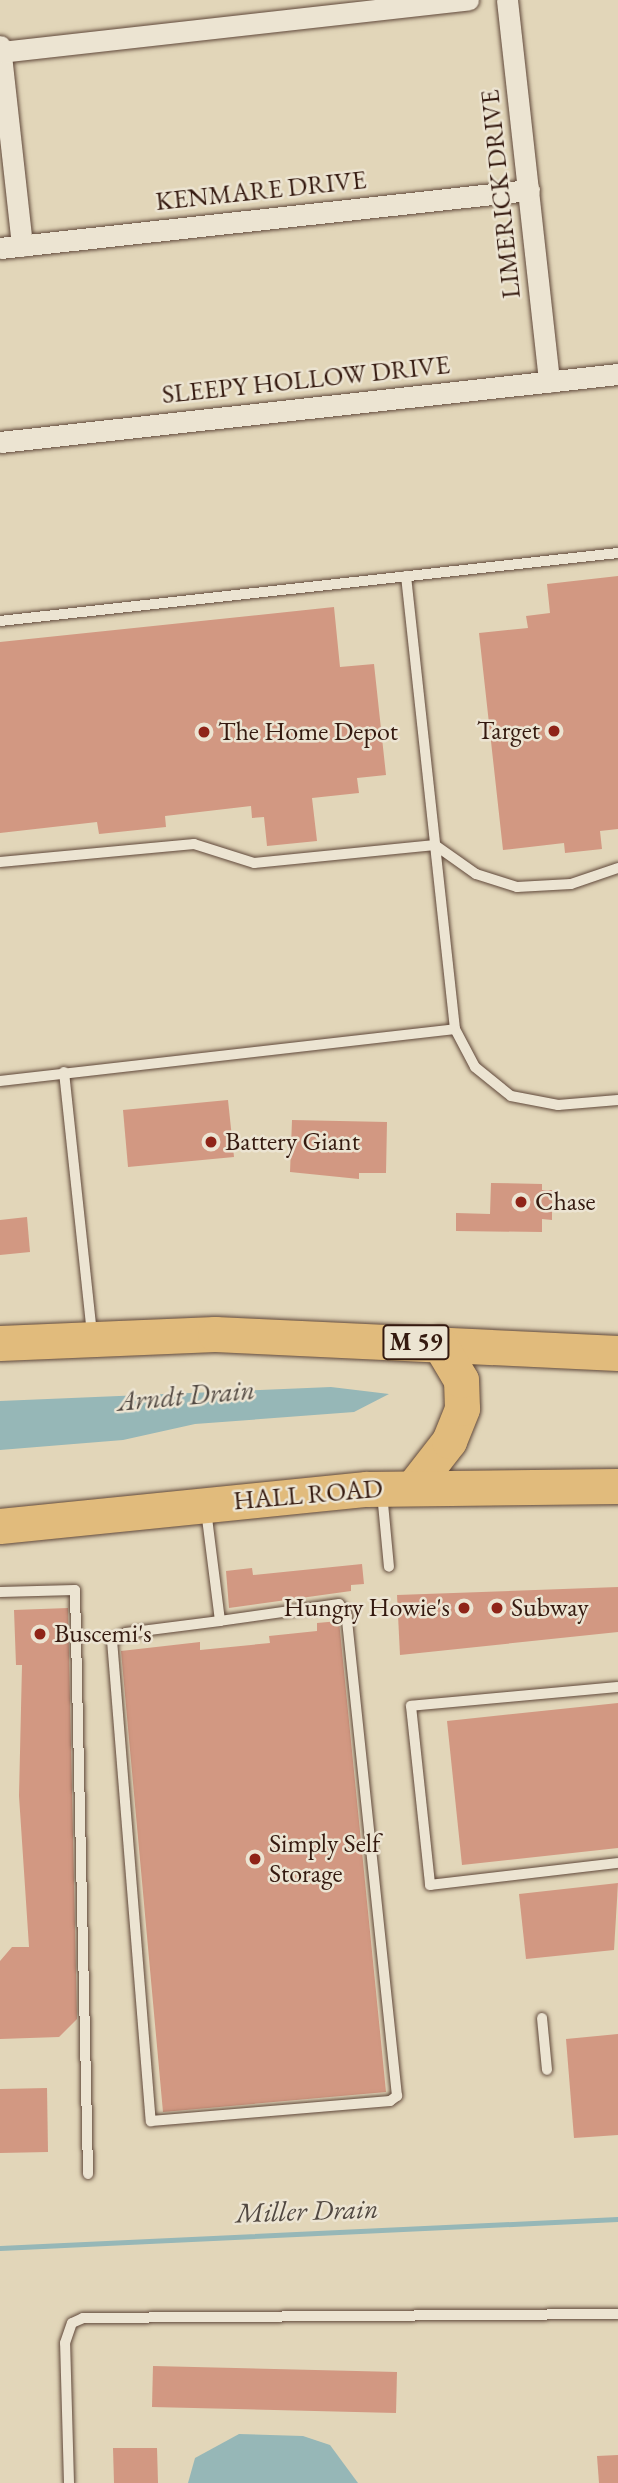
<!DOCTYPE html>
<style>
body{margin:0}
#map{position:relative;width:618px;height:2483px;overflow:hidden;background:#e2d6b9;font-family:"EB Garamond",serif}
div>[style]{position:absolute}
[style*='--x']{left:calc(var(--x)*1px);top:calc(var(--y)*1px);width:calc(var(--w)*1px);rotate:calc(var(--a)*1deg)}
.water>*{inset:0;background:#96b7b7}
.stream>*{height:5px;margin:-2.5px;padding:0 2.5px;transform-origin:2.5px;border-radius:2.5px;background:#96b7b7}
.building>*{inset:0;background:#d29882}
.roads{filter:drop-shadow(0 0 2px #60483a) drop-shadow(0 0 2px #60483a)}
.service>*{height:10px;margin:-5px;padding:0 5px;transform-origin:5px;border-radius:5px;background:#ece4d2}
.minor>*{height:21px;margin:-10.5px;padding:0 10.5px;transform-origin:10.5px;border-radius:10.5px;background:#ece4d2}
.trunk>*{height:35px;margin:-17.5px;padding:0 17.5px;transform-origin:17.5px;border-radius:17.5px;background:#e1bb7c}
.dots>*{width:19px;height:19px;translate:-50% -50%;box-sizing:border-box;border:4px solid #ece4d2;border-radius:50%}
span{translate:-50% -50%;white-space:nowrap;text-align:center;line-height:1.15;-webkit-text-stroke:5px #ece4d2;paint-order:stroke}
.shield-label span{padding:2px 5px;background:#ece4d2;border:2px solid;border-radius:5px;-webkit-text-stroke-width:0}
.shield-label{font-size:24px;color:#34190f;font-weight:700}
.street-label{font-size:26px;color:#34190f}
.poi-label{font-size:26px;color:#34190f}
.right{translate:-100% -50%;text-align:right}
.left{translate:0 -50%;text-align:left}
.water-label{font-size:28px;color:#514841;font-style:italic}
</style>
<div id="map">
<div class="water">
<div style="clip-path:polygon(331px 1387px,389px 1394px,354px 1412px,195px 1424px,123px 1440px,0 1450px,0 1401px)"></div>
<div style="clip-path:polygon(239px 2434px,303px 2436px,330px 2445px,358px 2483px,188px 2483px,195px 2458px)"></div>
</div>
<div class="stream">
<div style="--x:0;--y:2248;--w:619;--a:-2.69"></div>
</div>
<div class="building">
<div style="clip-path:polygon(618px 576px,618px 829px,600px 831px,602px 849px,565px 853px,564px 843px,503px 850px,479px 633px,528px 628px,526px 616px,550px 613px,547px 584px)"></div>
<div style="clip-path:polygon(334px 607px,340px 667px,374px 664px,386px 775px,357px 778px,359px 793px,312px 798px,317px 841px,267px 846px,264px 817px,252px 818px,251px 806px,165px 816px,166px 827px,99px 834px,97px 822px,0 833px,0 642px)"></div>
<div style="clip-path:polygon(228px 1100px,234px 1157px,128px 1167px,123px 1110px)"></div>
<div style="clip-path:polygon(292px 1120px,387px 1122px,386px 1173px,359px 1173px,359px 1179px,290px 1172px)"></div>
<div style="clip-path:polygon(491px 1183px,542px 1184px,542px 1190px,552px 1190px,552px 1220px,542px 1219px,542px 1232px,456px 1231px,456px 1213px,490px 1214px)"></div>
<div style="clip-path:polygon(27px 1217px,30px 1252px,0 1255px,0 1220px)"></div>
<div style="clip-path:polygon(362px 1564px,364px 1584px,351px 1585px,351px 1591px,229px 1608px,226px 1571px,252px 1568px,253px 1575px)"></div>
<div style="clip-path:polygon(618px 1587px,618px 1632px,400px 1655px,397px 1595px)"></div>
<div style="clip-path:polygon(68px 1608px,77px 2019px,59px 2037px,0 2039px,0 1961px,12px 1947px,29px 1947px,19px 1796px,22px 1665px,16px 1665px,14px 1610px)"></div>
<div style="clip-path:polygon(339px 1621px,386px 2092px,163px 2112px,121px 1651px,200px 1642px,200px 1650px,270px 1643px,269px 1636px,317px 1631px,317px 1623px)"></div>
<div style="clip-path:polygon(618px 1703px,618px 1848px,462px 1865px,447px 1721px)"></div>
<div style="clip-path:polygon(618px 1883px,614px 1950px,526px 1959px,519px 1894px)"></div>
<div style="clip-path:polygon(618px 2034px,618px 2135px,574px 2138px,566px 2039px)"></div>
<div style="clip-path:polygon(47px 2088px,48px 2152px,0 2153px,0 2089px)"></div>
<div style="clip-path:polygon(153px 2366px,397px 2372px,396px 2413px,152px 2407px)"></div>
<div style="clip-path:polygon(113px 2448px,157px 2448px,158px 2483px,114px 2483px)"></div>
<div style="clip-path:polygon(618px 2455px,618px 2483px,599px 2483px,597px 2456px)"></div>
</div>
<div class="roads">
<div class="service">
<div style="--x:406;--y:576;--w:271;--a:83.8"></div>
<div style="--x:435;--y:845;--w:50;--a:35.3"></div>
<div style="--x:476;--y:874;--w:43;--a:17.6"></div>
<div style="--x:517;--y:887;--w:54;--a:-3.2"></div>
<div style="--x:571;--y:884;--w:50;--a:-18.8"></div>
<div style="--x:0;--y:621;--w:622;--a:-6.28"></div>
<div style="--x:0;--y:862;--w:195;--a:-5.3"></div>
<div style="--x:194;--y:844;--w:63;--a:17.6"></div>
<div style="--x:254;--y:863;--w:182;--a:-5.7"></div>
<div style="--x:435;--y:845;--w:185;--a:83.8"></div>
<div style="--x:64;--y:1072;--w:264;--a:83.9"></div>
<div style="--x:0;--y:1081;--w:458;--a:-6.5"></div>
<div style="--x:455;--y:1029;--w:43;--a:62.2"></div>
<div style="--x:475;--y:1067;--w:46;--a:38.9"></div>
<div style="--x:511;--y:1096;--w:48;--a:10.8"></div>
<div style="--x:558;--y:1105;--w:60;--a:-4.8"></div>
<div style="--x:382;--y:1493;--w:74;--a:84.6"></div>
<div style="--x:206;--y:1510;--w:112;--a:82.8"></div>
<div style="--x:220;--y:1621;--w:95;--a:172.7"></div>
<div style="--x:126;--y:1633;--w:16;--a:153"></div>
<div style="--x:112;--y:1640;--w:483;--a:85.4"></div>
<div style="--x:151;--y:2121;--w:240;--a:-4.8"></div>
<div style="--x:390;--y:2101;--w:9;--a:-36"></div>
<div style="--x:397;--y:2096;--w:486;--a:-96"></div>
<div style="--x:346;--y:1613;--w:11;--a:-128"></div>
<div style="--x:339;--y:1604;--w:120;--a:171.9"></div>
<div style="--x:0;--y:1592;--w:75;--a:-1.5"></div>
<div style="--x:75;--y:1590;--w:584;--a:88.72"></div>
<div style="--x:618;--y:1687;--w:208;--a:174.8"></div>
<div style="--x:411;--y:1706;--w:180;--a:83.9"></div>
<div style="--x:430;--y:1885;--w:189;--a:-6.7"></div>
<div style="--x:542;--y:2018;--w:52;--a:84.5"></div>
<div style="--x:69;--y:2483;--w:140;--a:-91.6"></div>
<div style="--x:65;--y:2343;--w:21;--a:-71"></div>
<div style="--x:72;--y:2323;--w:12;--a:-24"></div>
<div style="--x:83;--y:2318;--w:535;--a:-0.43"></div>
</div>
<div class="minor">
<div style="--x:507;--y:0;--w:384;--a:83.7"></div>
<div style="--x:0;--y:46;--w:201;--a:83.7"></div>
<div style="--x:1;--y:52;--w:470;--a:-6.4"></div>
<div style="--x:0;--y:248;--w:532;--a:-6.26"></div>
<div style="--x:0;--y:442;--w:622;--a:-6.28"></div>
</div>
<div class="trunk">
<div style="--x:0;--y:1343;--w:215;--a:-2.4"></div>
<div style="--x:215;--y:1334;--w:403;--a:2.7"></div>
<div style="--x:414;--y:1486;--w:57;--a:-52.1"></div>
<div style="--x:449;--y:1441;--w:35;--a:-68"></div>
<div style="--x:462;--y:1408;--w:28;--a:-92"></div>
<div style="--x:461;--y:1380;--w:43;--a:-120.7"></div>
<div style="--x:0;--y:1526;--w:368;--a:-5.8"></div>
<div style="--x:366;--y:1489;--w:252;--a:-0.7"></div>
</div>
</div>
<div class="dots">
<div style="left:554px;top:731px;background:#8f2418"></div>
<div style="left:204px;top:732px;background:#8f2418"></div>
<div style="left:211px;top:1142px;background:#8f2418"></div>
<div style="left:521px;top:1202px;background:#8f2418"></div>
<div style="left:464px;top:1608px;background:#8f2418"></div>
<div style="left:497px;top:1608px;background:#8f2418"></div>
<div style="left:40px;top:1634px;background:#8f2418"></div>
<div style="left:255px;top:1859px;background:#8f2418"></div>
</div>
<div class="shield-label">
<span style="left:416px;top:1342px">M 59</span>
</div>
<div class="street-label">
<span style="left:261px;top:191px;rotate:-6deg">KENMARE DRIVE</span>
<span style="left:501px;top:194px;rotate:-96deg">LIMERICK DRIVE</span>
<span style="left:306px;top:380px;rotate:-6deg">SLEEPY HOLLOW DRIVE</span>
<span style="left:308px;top:1495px;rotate:-5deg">HALL ROAD</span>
</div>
<div class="poi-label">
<span class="right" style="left:540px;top:731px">Target</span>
<span class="left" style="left:218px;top:732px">The Home Depot</span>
<span class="left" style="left:225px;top:1142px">Battery Giant</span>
<span class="left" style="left:535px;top:1202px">Chase</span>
<span class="right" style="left:450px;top:1608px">Hungry Howie's</span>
<span class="left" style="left:511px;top:1608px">Subway</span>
<span class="left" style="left:54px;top:1634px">Buscemi's</span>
<span class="left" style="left:269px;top:1859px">Simply Self<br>Storage</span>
</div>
<div class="water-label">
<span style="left:186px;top:1395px;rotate:-5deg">Arndt Drain</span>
<span style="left:307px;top:2210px;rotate:-2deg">Miller Drain</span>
</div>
</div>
